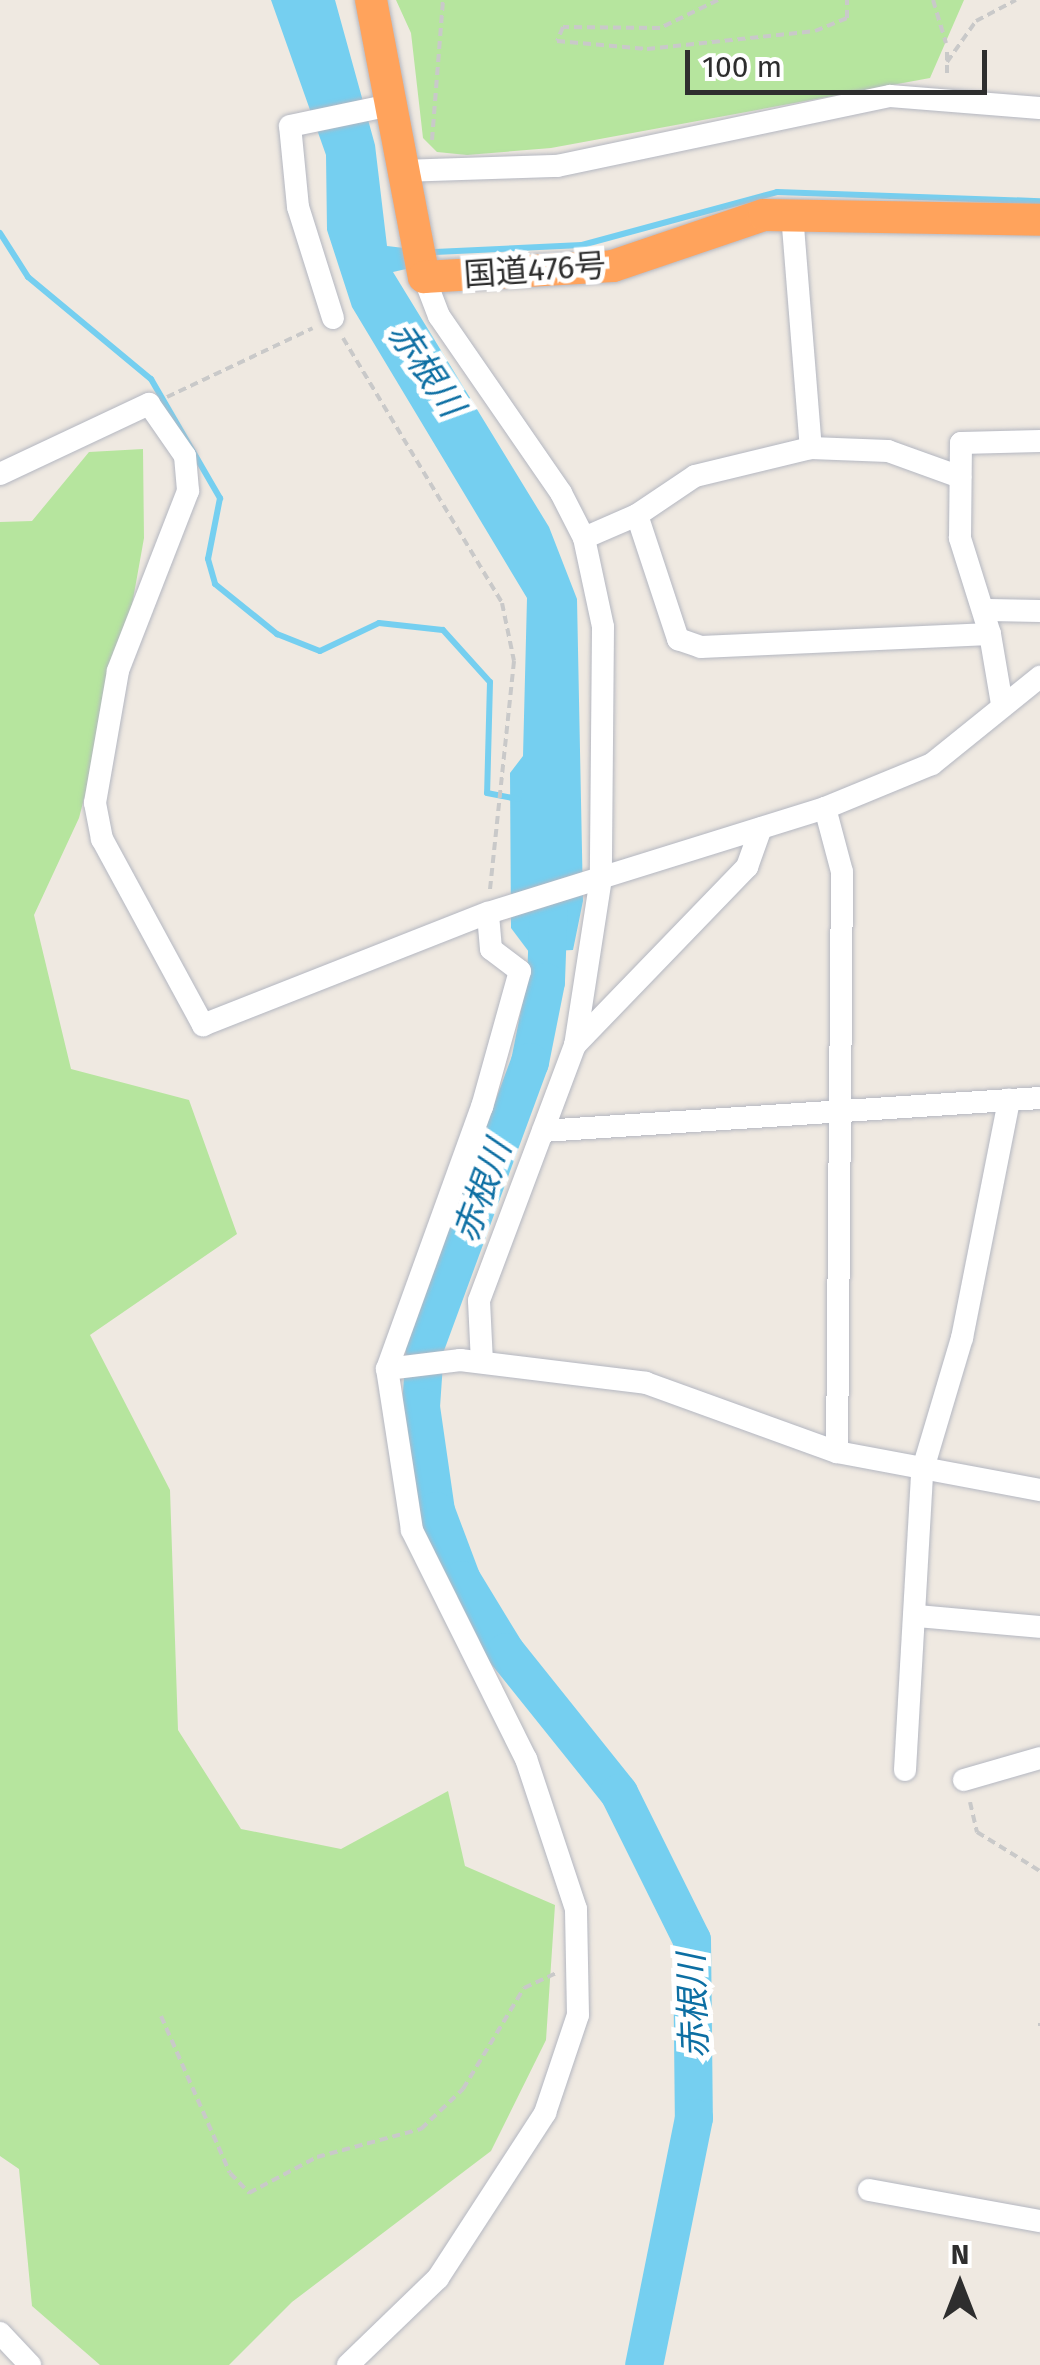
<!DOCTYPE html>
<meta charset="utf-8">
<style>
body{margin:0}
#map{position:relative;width:1040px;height:2365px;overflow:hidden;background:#efe9e1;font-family:"Fira Sans","Noto Sans JP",sans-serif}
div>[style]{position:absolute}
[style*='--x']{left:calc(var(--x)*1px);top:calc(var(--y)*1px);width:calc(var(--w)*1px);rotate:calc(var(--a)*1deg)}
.green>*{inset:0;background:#b6e59e}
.water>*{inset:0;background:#75cff0}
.stream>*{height:6px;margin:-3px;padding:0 3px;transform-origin:3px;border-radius:3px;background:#75cff0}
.river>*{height:38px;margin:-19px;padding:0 19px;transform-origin:19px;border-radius:19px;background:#75cff0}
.path>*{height:4px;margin-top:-2px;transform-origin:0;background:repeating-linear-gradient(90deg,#c9c9c9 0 8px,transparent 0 13px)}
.roads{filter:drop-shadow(0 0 2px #b4b7c1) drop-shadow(0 0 2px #b4b7c1)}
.minor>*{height:22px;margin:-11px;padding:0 11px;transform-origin:11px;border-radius:11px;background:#fff}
.highway>*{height:32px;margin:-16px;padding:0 16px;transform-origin:16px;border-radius:16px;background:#ffa35c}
span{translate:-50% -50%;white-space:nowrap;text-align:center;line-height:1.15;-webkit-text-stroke:10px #fff;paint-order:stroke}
.street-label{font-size:32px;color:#2e2e2e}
.water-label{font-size:35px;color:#0d6fa3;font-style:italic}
.north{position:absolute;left:910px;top:2235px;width:100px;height:100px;-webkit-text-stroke:8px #fff;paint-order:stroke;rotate:0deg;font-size:28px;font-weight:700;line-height:40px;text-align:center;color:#2e2e2e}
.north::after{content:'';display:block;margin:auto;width:35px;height:45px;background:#2e2e2e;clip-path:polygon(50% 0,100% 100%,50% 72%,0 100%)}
.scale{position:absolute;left:685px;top:50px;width:302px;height:45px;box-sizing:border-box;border:5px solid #2e2e2e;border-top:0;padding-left:12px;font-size:30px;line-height:35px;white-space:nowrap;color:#2e2e2e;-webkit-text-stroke:8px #fff;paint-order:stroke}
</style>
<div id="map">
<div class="green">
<div style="clip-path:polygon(396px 0,964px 0,930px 78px,551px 148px,467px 155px,437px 152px,423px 138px,411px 33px)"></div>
<div style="clip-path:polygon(143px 449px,144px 538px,127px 633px,79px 818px,34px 915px,71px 1069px,189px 1100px,237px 1234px,90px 1335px,170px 1490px,178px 1730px,241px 1829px,341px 1849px,448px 1791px,465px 1866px,555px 1905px,546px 2040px,491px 2151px,292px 2302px,229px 2365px,100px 2365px,32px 2306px,19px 2169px,0 2156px,0 522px,32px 521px,89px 452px)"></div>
</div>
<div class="water">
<div style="clip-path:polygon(271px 0,335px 0,375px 145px,387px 246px,404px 248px,406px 269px,393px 272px,549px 527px,577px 599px,583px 901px,573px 950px,529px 952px,511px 928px,510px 773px,523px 756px,527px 598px,352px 307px,327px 230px,326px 155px)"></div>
</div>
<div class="stream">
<div style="--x:0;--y:233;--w:52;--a:57.5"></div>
<div style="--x:28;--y:277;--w:160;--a:39.7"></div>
<div style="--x:151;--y:379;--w:138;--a:59.9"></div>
<div style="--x:220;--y:498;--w:62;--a:101.1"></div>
<div style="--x:208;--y:559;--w:26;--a:74"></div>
<div style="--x:215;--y:584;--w:80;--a:38.9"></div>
<div style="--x:277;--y:634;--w:46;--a:21.6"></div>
<div style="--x:320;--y:651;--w:65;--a:-25.4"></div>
<div style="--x:379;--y:623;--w:64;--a:6.2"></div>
<div style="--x:443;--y:630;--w:70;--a:47.9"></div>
<div style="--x:490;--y:682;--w:111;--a:91.5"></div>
<div style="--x:487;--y:793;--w:32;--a:11"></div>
<div style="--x:435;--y:252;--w:147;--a:-2.7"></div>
<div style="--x:582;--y:245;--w:202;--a:-15.2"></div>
<div style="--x:777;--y:192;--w:263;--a:2"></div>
</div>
<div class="river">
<div style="--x:549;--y:899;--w:83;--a:92.1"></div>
<div style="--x:546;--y:982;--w:82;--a:101.3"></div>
<div style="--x:530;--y:1062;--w:305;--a:110.2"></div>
<div style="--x:425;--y:1348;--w:59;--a:93.9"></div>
<div style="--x:421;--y:1407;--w:105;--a:81.8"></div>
<div style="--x:436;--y:1511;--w:74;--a:69.4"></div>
<div style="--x:462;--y:1580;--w:84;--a:58.6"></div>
<div style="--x:506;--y:1652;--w:181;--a:51.3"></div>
<div style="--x:619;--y:1793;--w:164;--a:63.6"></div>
<div style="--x:692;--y:1940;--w:178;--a:89.4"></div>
<div style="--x:694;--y:2118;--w:252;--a:101.4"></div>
</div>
<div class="path">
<div style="--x:718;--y:0;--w:64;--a:154.2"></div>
<div style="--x:660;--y:28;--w:97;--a:-179.4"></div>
<div style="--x:563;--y:27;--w:15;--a:113"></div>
<div style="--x:557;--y:41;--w:90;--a:5.1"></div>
<div style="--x:647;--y:49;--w:169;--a:-6.1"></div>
<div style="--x:815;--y:31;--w:35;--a:-22"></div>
<div style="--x:847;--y:18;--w:18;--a:-90"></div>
<div style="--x:933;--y:0;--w:45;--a:73.2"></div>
<div style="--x:947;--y:52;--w:25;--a:90"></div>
<div style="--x:947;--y:62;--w:50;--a:-54.7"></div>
<div style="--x:976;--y:21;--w:45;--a:-27.7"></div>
<div style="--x:432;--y:140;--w:140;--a:-85.5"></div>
<div style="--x:343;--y:338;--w:309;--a:59"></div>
<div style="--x:502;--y:603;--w:59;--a:78.3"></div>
<div style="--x:514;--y:661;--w:231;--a:96"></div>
<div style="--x:167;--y:397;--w:161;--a:-25.3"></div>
<div style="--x:970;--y:1802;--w:31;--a:77"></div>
<div style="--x:977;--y:1832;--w:74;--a:31.8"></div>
<div style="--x:161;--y:2016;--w:171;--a:66.3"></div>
<div style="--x:230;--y:2173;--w:28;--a:46"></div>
<div style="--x:249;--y:2193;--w:77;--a:-27.9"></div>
<div style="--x:317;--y:2157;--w:108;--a:-15.1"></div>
<div style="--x:421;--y:2129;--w:58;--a:-43.6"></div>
<div style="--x:463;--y:2089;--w:118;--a:-58.9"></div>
<div style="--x:524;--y:1988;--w:38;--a:-25"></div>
<div style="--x:1040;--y:2023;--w:3;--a:90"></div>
</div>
<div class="roads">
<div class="minor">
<div style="--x:404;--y:171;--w:153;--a:-1.9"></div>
<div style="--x:557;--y:166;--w:340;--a:-11.9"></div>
<div style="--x:890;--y:96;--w:150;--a:4.6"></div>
<div style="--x:792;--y:214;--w:235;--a:85.4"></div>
<div style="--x:424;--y:277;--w:42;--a:69"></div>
<div style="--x:439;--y:316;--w:215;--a:55.4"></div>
<div style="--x:561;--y:493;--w:51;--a:62.9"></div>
<div style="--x:584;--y:538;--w:91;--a:77.9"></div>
<div style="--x:603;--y:627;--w:251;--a:90.5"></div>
<div style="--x:601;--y:878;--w:169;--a:98.8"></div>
<div style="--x:575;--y:1045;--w:273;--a:110.6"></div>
<div style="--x:479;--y:1301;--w:61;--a:87.2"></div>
<div style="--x:333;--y:318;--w:116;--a:-107.5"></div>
<div style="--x:298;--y:207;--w:81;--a:-95.6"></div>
<div style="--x:290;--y:126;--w:107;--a:-11.8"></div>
<div style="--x:0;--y:474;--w:165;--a:-25.2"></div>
<div style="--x:149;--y:404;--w:63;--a:55.3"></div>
<div style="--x:185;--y:456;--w:35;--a:85"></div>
<div style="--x:188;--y:491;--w:193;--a:111.3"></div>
<div style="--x:118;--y:671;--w:134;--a:99.9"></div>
<div style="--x:95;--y:803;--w:37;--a:79"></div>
<div style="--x:102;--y:839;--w:212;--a:61.5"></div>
<div style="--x:203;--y:1025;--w:306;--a:-21.5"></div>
<div style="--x:488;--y:913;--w:353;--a:-17.3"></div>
<div style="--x:825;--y:808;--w:116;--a:-22.4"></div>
<div style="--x:932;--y:764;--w:139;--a:-38.9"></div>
<div style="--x:637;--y:515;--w:70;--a:-33.9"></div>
<div style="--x:695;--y:476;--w:119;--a:-13.6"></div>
<div style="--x:811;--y:448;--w:77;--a:2.2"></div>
<div style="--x:888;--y:451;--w:77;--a:19.9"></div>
<div style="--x:584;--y:538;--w:58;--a:-23.5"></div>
<div style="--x:637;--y:515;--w:131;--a:71.7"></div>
<div style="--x:678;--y:639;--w:24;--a:19"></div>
<div style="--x:701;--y:647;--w:289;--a:-2.6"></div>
<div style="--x:990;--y:634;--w:71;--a:80.3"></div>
<div style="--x:989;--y:610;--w:51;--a:1.1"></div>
<div style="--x:990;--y:634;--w:101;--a:-107.4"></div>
<div style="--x:960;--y:538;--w:95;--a:-89.4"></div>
<div style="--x:961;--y:443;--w:79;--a:-1.5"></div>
<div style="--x:825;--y:808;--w:66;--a:75.1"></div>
<div style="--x:842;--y:872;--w:580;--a:90.49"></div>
<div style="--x:575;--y:1045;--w:248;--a:-46"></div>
<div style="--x:747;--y:867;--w:41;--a:-70.3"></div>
<div style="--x:543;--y:1131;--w:498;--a:-3.8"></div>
<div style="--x:387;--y:1369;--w:74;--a:-7"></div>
<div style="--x:460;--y:1360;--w:187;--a:7"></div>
<div style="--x:646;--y:1383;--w:203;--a:19.9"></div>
<div style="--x:837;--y:1452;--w:207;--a:10.6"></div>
<div style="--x:917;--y:1616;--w:123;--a:5.1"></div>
<div style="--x:905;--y:1770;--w:298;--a:-86.7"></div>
<div style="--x:922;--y:1472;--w:140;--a:-73.4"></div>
<div style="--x:962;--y:1338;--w:243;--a:-78.8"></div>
<div style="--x:964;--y:1780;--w:79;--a:-16.1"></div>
<div style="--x:869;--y:2190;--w:174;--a:10.3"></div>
<div style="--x:0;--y:2333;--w:44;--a:46.8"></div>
<div style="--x:348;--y:2365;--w:125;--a:-44"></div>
<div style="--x:438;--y:2278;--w:197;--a:-57"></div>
<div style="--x:545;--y:2113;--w:103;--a:-71.4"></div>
<div style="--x:578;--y:2015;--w:106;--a:-91.1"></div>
<div style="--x:576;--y:1909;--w:158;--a:-108.4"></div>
<div style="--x:526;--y:1759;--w:256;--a:-116.5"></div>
<div style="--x:412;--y:1530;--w:163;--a:-98.8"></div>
<div style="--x:387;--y:1369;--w:279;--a:-70.1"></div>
<div style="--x:482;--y:1107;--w:141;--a:-74.4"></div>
<div style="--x:520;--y:971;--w:36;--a:-143"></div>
<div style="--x:491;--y:949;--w:36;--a:-95"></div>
</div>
<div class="highway">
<div style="--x:371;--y:0;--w:282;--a:79.2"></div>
<div style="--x:424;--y:277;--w:189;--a:-3.3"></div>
<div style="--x:613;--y:266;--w:159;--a:-18.7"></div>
<div style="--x:764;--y:215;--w:276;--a:1"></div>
</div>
</div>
<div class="street-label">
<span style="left:535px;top:270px;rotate:-4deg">国道476号</span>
</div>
<div class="water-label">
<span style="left:426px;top:369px;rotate:56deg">赤根川</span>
<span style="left:482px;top:1191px;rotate:-70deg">赤根川</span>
<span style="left:693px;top:2006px;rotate:-92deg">赤根川</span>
</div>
<div class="north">N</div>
<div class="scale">100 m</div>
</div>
